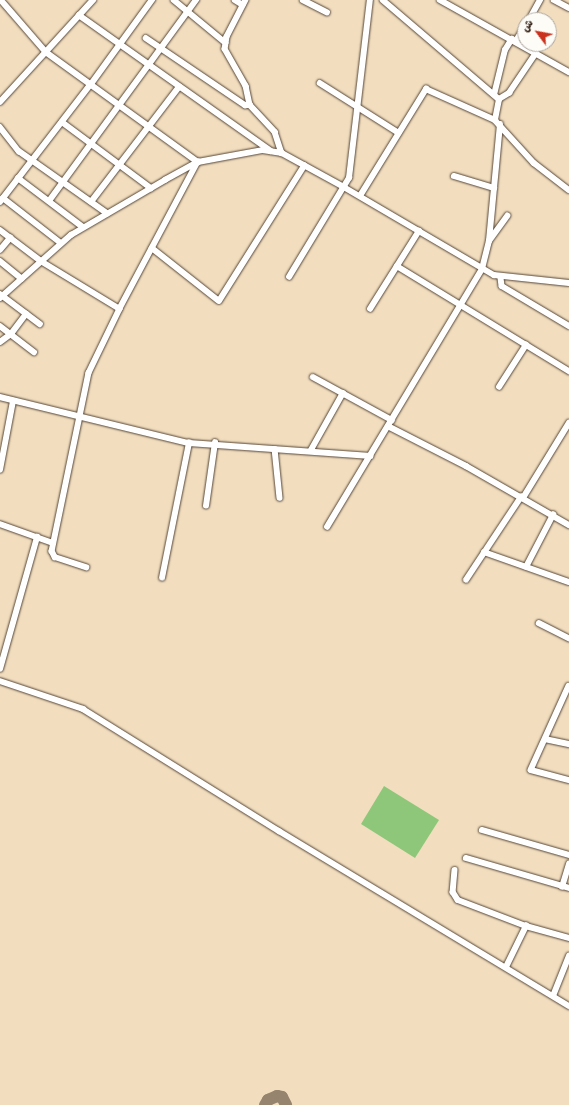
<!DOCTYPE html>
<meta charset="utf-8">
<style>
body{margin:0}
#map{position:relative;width:569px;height:1105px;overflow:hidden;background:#f2debf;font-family:"Comic Neue","Playpen Sans Arabic",sans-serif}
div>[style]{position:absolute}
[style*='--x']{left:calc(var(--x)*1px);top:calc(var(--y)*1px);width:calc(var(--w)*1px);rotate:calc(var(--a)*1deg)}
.green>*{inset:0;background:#8fc77a}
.taxiway>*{height:12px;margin:-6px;padding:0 6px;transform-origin:6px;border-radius:6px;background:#96846e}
.roads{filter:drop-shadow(0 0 1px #564536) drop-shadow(0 0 1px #564536)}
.minor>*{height:5.5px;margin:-2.75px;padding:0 2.75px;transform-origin:2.75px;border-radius:2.75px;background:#fff}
span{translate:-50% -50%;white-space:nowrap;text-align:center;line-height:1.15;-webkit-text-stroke:3px #fdfcf7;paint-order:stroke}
.north{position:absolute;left:517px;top:12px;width:40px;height:40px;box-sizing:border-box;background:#fdfcf7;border:1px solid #afa8a0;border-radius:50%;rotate:302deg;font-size:11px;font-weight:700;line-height:16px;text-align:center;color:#3b2a1e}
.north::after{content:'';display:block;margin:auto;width:14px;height:18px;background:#c8321e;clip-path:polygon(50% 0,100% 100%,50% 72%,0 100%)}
</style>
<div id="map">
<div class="green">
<div style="clip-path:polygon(384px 786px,439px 820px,415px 858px,361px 824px)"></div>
</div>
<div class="taxiway">
<div style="--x:265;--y:1105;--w:6;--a:-59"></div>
<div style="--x:268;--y:1100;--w:10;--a:-24"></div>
<div style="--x:277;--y:1096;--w:5;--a:11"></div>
<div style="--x:282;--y:1097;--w:9;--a:63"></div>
</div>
<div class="roads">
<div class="minor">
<div style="--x:1;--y:0;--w:69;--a:49.1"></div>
<div style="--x:46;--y:52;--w:188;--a:35.9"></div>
<div style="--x:198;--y:162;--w:166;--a:118"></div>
<div style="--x:120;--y:309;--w:71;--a:115.8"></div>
<div style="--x:89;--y:373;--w:182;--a:101.7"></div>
<div style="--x:52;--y:551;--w:7;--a:63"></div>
<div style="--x:55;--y:557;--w:33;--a:18"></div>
<div style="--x:174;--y:0;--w:67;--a:39.6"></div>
<div style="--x:235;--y:0;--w:9;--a:32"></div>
<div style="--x:246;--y:0;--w:42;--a:117.2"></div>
<div style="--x:227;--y:37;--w:12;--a:99"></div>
<div style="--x:225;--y:49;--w:43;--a:60.4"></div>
<div style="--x:246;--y:86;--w:19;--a:78"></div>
<div style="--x:250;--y:105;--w:37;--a:47"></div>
<div style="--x:275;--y:132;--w:22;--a:72"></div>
<div style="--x:303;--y:0;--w:27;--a:27"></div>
<div style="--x:383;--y:0;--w:153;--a:40.5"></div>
<div style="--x:440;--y:0;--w:148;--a:29.2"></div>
<div style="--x:554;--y:0;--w:17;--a:28"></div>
<div style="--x:79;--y:15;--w:235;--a:35.3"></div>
<div style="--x:529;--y:20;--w:23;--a:-61"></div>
<div style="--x:146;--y:38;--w:120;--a:34.1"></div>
<div style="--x:245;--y:105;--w:5;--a:0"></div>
<div style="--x:516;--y:41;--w:17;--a:-59"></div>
<div style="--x:320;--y:83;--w:93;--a:32.3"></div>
<div style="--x:494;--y:95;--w:46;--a:-76.3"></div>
<div style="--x:505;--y:50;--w:13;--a:-58"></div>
<div style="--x:0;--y:102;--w:138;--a:-47.6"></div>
<div style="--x:495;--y:120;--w:21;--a:-79"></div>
<div style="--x:499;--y:99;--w:12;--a:-31"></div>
<div style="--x:509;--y:93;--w:48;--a:-56"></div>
<div style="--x:62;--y:122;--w:111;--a:36.6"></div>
<div style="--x:0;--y:127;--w:31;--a:52"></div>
<div style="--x:19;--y:151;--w:108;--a:35.2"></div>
<div style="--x:454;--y:176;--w:42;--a:16.7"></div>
<div style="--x:18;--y:178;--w:81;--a:37"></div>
<div style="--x:360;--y:196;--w:126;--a:-58.3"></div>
<div style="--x:426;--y:89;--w:76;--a:24.2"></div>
<div style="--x:495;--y:120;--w:58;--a:47.8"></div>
<div style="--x:534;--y:163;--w:44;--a:37.6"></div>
<div style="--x:3;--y:198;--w:73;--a:37.8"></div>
<div style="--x:49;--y:201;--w:249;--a:-53.8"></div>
<div style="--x:0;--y:202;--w:149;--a:-52.4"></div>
<div style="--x:91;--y:84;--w:104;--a:-54"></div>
<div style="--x:91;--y:202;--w:145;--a:-52.6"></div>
<div style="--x:0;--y:230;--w:51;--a:37.1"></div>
<div style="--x:41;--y:261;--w:92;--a:31.3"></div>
<div style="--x:489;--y:241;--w:31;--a:-54"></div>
<div style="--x:152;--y:248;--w:85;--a:38.3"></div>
<div style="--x:219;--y:301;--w:160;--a:-57.8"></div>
<div style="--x:0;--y:250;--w:16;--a:-50"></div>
<div style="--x:0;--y:261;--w:28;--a:39"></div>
<div style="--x:397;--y:266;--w:202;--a:31.4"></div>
<div style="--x:289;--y:277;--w:116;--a:-58.8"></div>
<div style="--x:349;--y:178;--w:179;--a:-83.3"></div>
<div style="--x:501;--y:278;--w:8;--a:83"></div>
<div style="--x:502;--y:286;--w:78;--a:30.8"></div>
<div style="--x:0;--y:294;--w:50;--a:36.9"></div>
<div style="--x:0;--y:298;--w:95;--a:-41.6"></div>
<div style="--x:71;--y:235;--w:109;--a:-30.3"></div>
<div style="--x:165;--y:180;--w:38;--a:-29"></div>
<div style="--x:198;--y:162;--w:66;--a:-10.5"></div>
<div style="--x:263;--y:150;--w:19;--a:9"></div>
<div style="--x:282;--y:153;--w:71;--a:28.7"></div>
<div style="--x:344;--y:187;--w:174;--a:30.4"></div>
<div style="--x:494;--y:275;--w:75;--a:6.1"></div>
<div style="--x:370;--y:309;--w:92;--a:-57.9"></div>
<div style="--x:0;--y:326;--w:43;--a:37.4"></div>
<div style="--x:0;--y:342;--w:14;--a:-36"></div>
<div style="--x:11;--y:334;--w:25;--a:-53"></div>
<div style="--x:313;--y:377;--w:90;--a:28.6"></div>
<div style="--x:499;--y:387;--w:50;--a:-57.3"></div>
<div style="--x:0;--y:397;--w:195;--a:13.7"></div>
<div style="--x:189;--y:443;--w:182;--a:4.1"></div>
<div style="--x:388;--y:426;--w:88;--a:27.1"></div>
<div style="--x:466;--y:466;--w:119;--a:29.8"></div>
<div style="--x:275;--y:449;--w:49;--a:84.2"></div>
<div style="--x:311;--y:450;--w:65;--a:-60.7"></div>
<div style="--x:0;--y:470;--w:70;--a:-79.3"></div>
<div style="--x:523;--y:498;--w:88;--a:-58.5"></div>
<div style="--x:206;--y:506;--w:64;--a:-81.9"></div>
<div style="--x:0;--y:524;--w:56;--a:19.7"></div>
<div style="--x:327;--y:527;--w:301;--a:-59"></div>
<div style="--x:482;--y:269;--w:29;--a:-76"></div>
<div style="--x:489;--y:241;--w:117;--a:-84.6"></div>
<div style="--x:484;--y:552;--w:90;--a:19.4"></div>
<div style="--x:526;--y:567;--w:59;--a:-62.6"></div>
<div style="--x:162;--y:578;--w:138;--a:-78.7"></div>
<div style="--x:466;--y:580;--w:100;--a:-56.5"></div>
<div style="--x:539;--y:623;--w:34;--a:27"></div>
<div style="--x:0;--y:669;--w:137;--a:-74.3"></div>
<div style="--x:0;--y:681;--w:88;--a:18.6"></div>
<div style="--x:83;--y:709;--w:231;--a:31.9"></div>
<div style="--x:279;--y:831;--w:339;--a:31.1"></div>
<div style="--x:569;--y:686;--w:92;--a:114.3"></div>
<div style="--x:531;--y:770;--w:39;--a:15"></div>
<div style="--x:545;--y:739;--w:25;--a:12"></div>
<div style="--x:482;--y:830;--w:91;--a:16"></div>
<div style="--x:466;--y:858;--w:107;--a:16.2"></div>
<div style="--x:455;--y:870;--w:22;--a:95"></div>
<div style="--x:453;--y:892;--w:9;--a:58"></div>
<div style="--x:458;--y:900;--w:73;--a:20.9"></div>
<div style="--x:526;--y:926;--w:45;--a:15.6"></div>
<div style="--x:562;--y:887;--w:24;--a:-73"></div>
<div style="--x:506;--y:967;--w:46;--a:-64"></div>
<div style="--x:553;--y:996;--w:43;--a:-68.2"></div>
</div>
</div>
<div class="north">ش</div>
</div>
